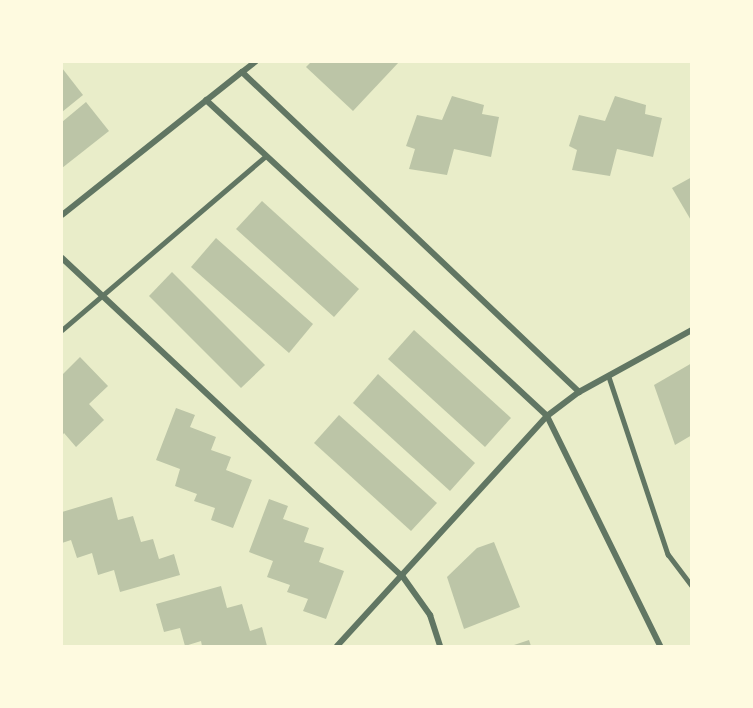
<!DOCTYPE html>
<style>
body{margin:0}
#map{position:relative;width:753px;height:708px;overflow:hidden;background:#e9edc9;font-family:Overpass,sans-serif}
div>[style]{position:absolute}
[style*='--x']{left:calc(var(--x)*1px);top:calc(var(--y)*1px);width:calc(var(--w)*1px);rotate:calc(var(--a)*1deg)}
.building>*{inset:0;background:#bcc5a7}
.service>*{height:4.5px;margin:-2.25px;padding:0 2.25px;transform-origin:2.25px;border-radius:2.25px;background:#617663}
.minor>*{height:6px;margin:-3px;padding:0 3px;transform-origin:3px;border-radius:3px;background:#617663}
span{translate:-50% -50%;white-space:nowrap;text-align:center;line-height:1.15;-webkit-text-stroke:4.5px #fefae0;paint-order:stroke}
.frame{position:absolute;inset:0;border:63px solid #fefae0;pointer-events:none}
</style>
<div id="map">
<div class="building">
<div style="clip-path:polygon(311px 62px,399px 62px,353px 111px,306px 67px)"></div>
<div style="clip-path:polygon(62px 68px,83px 95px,62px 112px)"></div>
<div style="clip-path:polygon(452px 96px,484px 105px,482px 114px,499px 117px,491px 157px,454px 149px,447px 175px,409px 169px,415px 149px,406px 146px,417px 115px,442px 120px)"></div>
<div style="clip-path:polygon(615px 96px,646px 105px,645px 114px,662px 118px,653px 157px,617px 149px,610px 176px,572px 170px,577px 150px,569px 146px,579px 115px,605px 121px)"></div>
<div style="clip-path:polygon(86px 102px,109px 131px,62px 168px,62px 122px)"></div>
<div style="clip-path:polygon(692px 177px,692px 222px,672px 188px)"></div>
<div style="clip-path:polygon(262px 201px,359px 289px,334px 317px,236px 229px)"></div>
<div style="clip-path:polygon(216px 238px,313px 324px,289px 353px,191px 267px)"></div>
<div style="clip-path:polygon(172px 272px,265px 365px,241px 388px,149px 296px)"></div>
<div style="clip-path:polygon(414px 330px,511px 418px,485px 447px,388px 359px)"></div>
<div style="clip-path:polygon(80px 357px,108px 386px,89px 404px,104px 420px,76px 447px,64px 433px,62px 436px,62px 375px)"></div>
<div style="clip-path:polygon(692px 363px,692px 435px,675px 445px,654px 385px)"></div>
<div style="clip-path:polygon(378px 374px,475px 463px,450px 491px,353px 403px)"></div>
<div style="clip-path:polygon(176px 408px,195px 415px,190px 427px,216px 437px,211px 450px,231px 457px,226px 470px,252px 480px,233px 528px,211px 520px,215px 508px,194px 501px,197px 494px,175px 486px,180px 469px,156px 460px)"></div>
<div style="clip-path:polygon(339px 415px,437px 503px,411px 531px,314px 443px)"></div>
<div style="clip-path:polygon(112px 497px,118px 520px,133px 516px,141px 542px,153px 539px,159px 559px,174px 554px,180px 575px,120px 592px,114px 570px,98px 575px,92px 553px,77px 558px,71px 540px,62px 543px,62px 512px)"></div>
<div style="clip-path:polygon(269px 499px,288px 506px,283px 519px,309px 528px,304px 542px,324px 548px,319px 562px,344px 571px,326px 619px,303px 611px,308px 599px,287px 592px,290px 585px,267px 577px,273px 561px,249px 552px)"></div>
<div style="clip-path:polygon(494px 542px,520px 607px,464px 629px,447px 577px,477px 548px)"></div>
<div style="clip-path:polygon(221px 586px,227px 608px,242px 604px,250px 631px,262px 627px,267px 646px,202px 646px,201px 641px,185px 646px,180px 628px,164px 632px,156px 604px)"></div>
<div style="clip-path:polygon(529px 640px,531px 646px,511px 646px)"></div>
</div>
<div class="service">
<div style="--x:62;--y:330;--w:268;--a:-40.5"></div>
<div style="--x:609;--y:377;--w:187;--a:71.6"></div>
<div style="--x:668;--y:554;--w:40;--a:53"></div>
</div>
<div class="minor">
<div style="--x:255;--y:62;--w:16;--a:142"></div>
<div style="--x:242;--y:72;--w:465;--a:43.5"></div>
<div style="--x:206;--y:100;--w:465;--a:42.8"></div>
<div style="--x:547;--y:416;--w:256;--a:63.8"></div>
<div style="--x:62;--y:215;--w:230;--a:-38.5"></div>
<div style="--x:62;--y:258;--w:467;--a:43.1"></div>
<div style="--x:403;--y:577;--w:47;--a:54.6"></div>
<div style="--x:430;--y:615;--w:33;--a:72"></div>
<div style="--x:337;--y:646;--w:311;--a:-47.6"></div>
<div style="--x:547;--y:416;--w:40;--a:-37"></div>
<div style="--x:579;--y:392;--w:129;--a:-28.8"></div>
</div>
<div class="frame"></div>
</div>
